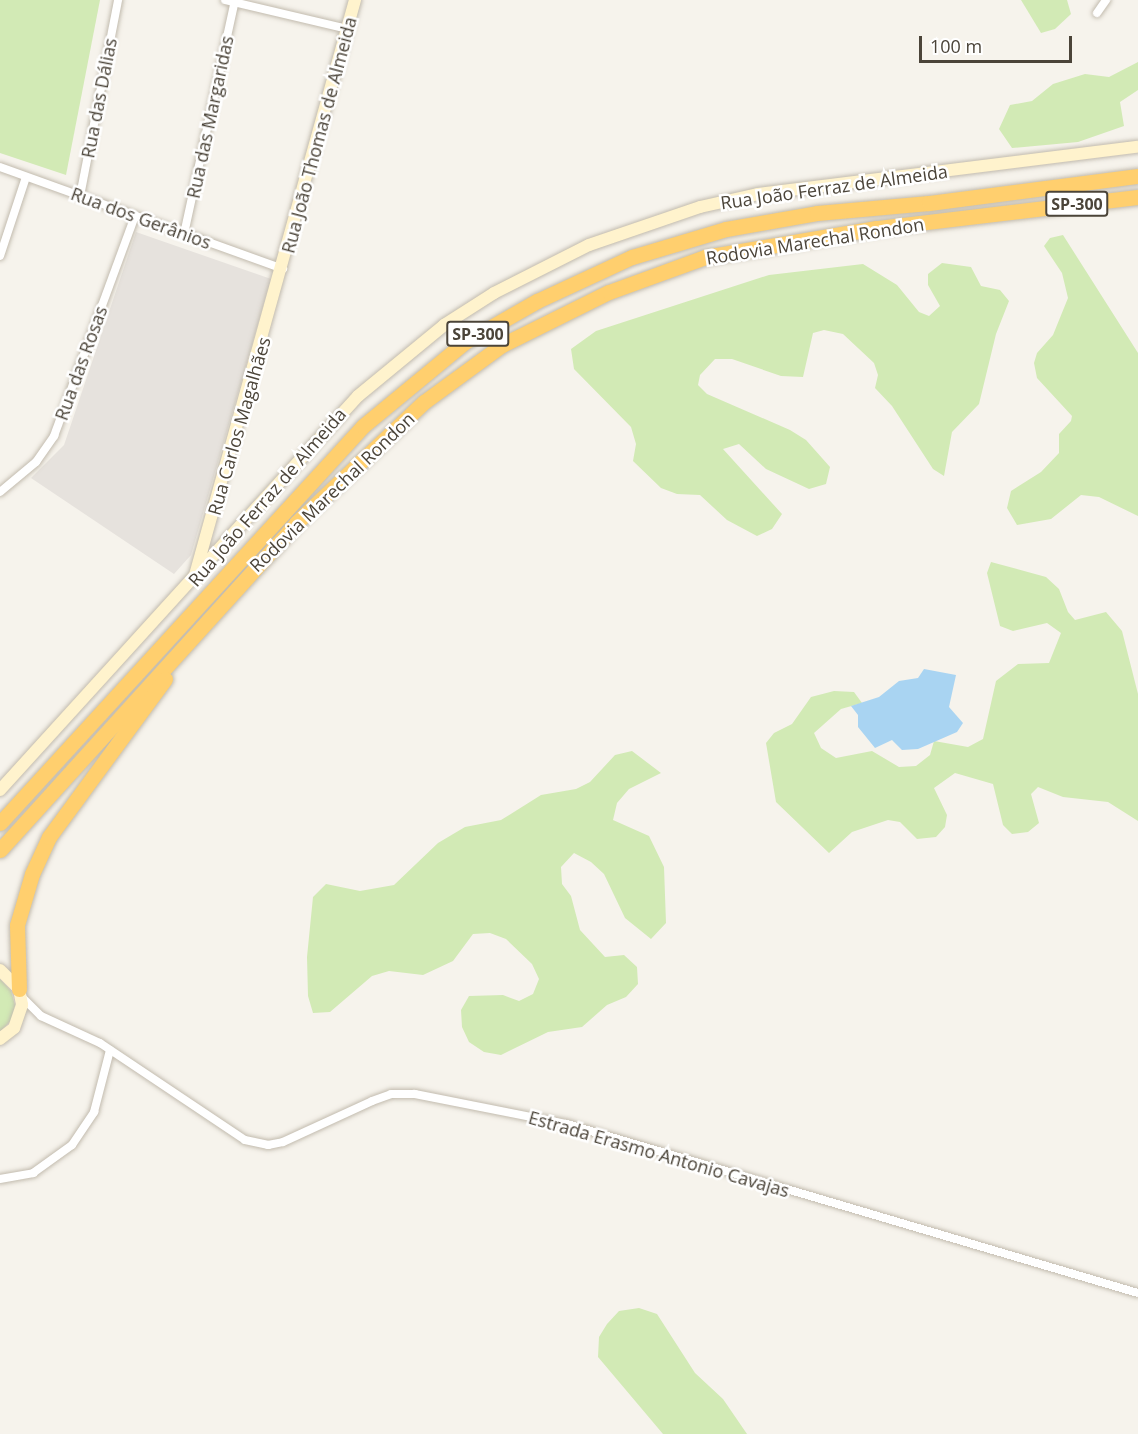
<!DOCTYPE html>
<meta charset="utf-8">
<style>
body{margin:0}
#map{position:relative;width:1138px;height:1434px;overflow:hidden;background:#f6f3ec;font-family:"Open Sans",sans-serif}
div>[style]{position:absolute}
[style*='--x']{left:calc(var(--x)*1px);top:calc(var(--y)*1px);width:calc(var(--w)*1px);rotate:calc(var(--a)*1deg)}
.industrial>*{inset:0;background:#e6e2dd}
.green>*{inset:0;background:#d2eab5}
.water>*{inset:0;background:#a9d4f2}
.roads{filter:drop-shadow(0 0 2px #c2bbae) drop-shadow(0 0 2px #c2bbae)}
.street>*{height:8px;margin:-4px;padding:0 4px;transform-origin:4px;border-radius:4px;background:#fff}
.secondary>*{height:12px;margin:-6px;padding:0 6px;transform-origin:6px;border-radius:6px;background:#fff3cd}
.highway>*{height:15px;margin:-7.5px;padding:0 7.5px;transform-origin:7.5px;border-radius:7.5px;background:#ffcf6e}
span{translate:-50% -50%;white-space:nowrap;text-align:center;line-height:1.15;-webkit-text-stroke:5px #fff;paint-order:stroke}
.shield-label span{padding:2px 4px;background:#fff;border:2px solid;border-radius:4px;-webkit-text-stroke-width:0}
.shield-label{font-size:16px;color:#4b4439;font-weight:700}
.street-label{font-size:18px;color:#4b4439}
.scale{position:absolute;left:919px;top:36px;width:153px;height:27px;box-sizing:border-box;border:3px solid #4b4439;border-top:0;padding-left:8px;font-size:18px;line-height:21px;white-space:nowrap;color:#4b4439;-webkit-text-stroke:4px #fff;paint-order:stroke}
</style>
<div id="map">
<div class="industrial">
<div style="clip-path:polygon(136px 232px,271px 279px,191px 555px,174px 574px,31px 478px,64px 445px)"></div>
</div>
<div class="green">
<div style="clip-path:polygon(0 0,100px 0,66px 175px,0 153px)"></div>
<div style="clip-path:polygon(1021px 0,1067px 0,1071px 14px,1055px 29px,1041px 33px)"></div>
<div style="clip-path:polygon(1138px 62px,1138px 90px,1120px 102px,1124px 126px,1078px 142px,1012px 148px,999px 129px,1010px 105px,1032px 101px,1053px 84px,1085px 74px,1109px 77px)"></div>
<div style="clip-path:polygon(1063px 235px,1138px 353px,1138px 516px,1099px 497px,1081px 495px,1051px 519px,1017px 525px,1007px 508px,1011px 491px,1041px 472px,1059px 453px,1059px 434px,1071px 421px,1072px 416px,1037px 378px,1034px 363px,1037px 353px,1053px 335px,1068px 298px,1062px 273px,1044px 246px,1050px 238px)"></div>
<div style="clip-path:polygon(942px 263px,971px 267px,981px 286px,1000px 290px,1009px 301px,996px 334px,979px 404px,952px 432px,944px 476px,933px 469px,892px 406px,875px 388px,878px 375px,874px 363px,843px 334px,824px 330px,813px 333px,803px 377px,781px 376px,732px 359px,715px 359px,700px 375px,698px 385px,707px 394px,790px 430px,806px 440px,830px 467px,826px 484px,809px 489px,766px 469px,739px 444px,723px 449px,782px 514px,772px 529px,757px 536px,727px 520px,700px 495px,677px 494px,661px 488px,633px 461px,636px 444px,631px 427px,574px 369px,571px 349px,596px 331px,769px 275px,863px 264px,897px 285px,919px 312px,929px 316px,940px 306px,928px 285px,928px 274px)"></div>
<div style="clip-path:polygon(991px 562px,1046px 577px,1059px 589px,1068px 612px,1075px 620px,1106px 612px,1122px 631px,1138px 694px,1138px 821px,1108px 802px,1063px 797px,1038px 787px,1031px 794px,1039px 823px,1028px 832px,1012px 834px,1003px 825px,993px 784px,955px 773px,934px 788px,947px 815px,945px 827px,936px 837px,917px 839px,900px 822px,888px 820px,852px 832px,829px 853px,776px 802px,766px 743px,774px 733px,792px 724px,811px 697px,834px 691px,854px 692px,862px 703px,841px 709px,814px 733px,821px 748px,836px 758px,872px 751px,899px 767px,916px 766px,930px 755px,934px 741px,968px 747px,983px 739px,996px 681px,1018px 664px,1049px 663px,1061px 633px,1047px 623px,1013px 631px,1000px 626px,987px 573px)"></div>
<div style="clip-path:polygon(632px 751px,661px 773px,629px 789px,617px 803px,613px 820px,649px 836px,664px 867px,666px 923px,651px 939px,625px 918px,604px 874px,591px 862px,574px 853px,561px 867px,562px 884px,571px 896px,580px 930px,605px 957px,624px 955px,637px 967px,638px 984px,626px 997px,607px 1005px,582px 1027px,548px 1032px,501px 1055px,484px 1052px,469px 1042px,462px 1027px,461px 1010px,469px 996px,503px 995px,519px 1001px,533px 994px,539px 979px,532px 964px,506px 939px,490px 933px,473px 934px,453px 961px,423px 975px,389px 971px,372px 976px,330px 1012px,313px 1013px,308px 996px,307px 957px,313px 897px,326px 884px,360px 891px,394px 885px,438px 843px,465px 827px,501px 820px,541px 795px,576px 789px,590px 782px,615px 755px)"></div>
<div style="clip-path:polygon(0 979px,11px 991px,15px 1005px,12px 1019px,0 1032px)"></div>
<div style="clip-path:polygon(639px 1308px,657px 1314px,695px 1373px,723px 1399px,747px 1434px,663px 1434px,598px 1357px,599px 1337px,607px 1324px,619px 1311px)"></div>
</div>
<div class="water">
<div style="clip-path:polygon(924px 669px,956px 675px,949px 707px,963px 723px,957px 732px,918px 749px,902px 750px,892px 740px,875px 748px,858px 727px,858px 715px,851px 706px,879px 697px,899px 681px,918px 678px)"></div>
</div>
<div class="roads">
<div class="street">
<div style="--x:225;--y:0;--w:126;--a:13.3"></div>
<div style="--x:1097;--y:13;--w:16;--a:-55"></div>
<div style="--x:0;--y:167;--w:301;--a:19.8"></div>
<div style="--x:80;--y:196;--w:200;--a:-79"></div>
<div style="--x:184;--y:234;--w:239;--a:-77.7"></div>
<div style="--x:0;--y:256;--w:83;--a:-71.8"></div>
<div style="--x:0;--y:492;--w:47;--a:-39.8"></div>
<div style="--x:36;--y:462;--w:32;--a:-55"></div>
<div style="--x:54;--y:436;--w:234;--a:-69.8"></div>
<div style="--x:22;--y:997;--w:27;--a:45"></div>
<div style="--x:41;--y:1016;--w:65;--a:24.6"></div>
<div style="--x:100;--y:1043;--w:174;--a:33.8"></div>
<div style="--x:245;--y:1140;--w:24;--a:12"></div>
<div style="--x:268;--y:1145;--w:15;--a:-11"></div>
<div style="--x:283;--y:1142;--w:98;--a:-24.7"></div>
<div style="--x:372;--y:1101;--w:20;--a:-20"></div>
<div style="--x:391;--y:1094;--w:24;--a:0"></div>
<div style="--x:415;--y:1094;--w:155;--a:11.2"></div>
<div style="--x:567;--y:1124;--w:595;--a:16.49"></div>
<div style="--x:0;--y:1179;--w:34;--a:-10"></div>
<div style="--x:33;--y:1173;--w:48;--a:-35.7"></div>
<div style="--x:72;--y:1145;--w:40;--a:-56"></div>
<div style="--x:94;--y:1112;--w:64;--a:-75.5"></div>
</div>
<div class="secondary">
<div style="--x:195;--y:575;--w:597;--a:-74.45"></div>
<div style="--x:0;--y:790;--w:532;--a:-47.74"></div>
<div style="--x:358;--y:396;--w:112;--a:-39.5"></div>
<div style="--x:444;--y:325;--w:59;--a:-32.6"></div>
<div style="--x:494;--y:293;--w:106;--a:-26.8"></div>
<div style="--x:589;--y:245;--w:117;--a:-18.9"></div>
<div style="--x:700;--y:207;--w:59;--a:-12.6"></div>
<div style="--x:758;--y:194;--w:383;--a:-7.1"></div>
<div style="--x:0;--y:970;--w:27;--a:45"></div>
<div style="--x:19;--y:989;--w:16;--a:79"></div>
<div style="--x:22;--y:1005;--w:24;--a:109"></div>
<div style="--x:14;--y:1028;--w:18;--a:142"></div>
</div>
<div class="highway">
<div style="--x:0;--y:823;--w:538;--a:-47.56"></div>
<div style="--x:363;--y:426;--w:132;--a:-39.5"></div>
<div style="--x:465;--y:342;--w:83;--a:-29.7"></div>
<div style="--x:537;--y:301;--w:105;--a:-24.9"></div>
<div style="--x:632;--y:257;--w:98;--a:-16.6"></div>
<div style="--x:726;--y:229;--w:92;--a:-10"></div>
<div style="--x:817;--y:213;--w:112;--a:-5.1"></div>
<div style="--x:929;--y:203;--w:211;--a:-7.4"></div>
<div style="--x:0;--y:850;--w:441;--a:-47.8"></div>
<div style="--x:296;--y:523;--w:176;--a:-43.4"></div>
<div style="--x:424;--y:402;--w:97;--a:-36.2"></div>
<div style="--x:502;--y:345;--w:119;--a:-26.4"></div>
<div style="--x:609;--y:292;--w:102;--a:-20"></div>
<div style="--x:705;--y:257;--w:174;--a:-9.6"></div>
<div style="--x:877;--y:228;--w:263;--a:-6.8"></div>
<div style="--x:19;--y:989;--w:64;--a:-91.8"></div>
<div style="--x:17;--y:925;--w:53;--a:-73.6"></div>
<div style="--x:32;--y:874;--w:41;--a:-65.3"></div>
<div style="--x:49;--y:837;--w:196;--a:-53.7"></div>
</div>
</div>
<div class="shield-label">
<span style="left:1077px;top:204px">SP-300</span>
<span style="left:478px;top:334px">SP-300</span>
</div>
<div class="street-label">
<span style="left:99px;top:98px;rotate:-79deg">Rua das Dálias</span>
<span style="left:210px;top:117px;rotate:-78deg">Rua das Margaridas</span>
<span style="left:319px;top:135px;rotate:-75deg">Rua João Thomas de Almeida</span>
<span style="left:834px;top:187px;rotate:-8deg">Rua João Ferraz de Almeida</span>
<span style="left:141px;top:218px;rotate:20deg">Rua dos Gerânios</span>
<span style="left:815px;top:241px;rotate:-9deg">Rodovia Marechal Rondon</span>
<span style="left:81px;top:363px;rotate:-70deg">Rua das Rosas</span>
<span style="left:239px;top:426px;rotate:-74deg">Rua Carlos Magalhães</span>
<span style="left:332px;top:492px;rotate:-44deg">Rodovia Marechal Rondon</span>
<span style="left:267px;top:497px;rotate:-49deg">Rua João Ferraz de Almeida</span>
<span style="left:659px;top:1154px;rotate:16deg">Estrada Erasmo Antonio Cavajas</span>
</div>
<div class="scale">100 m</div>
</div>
